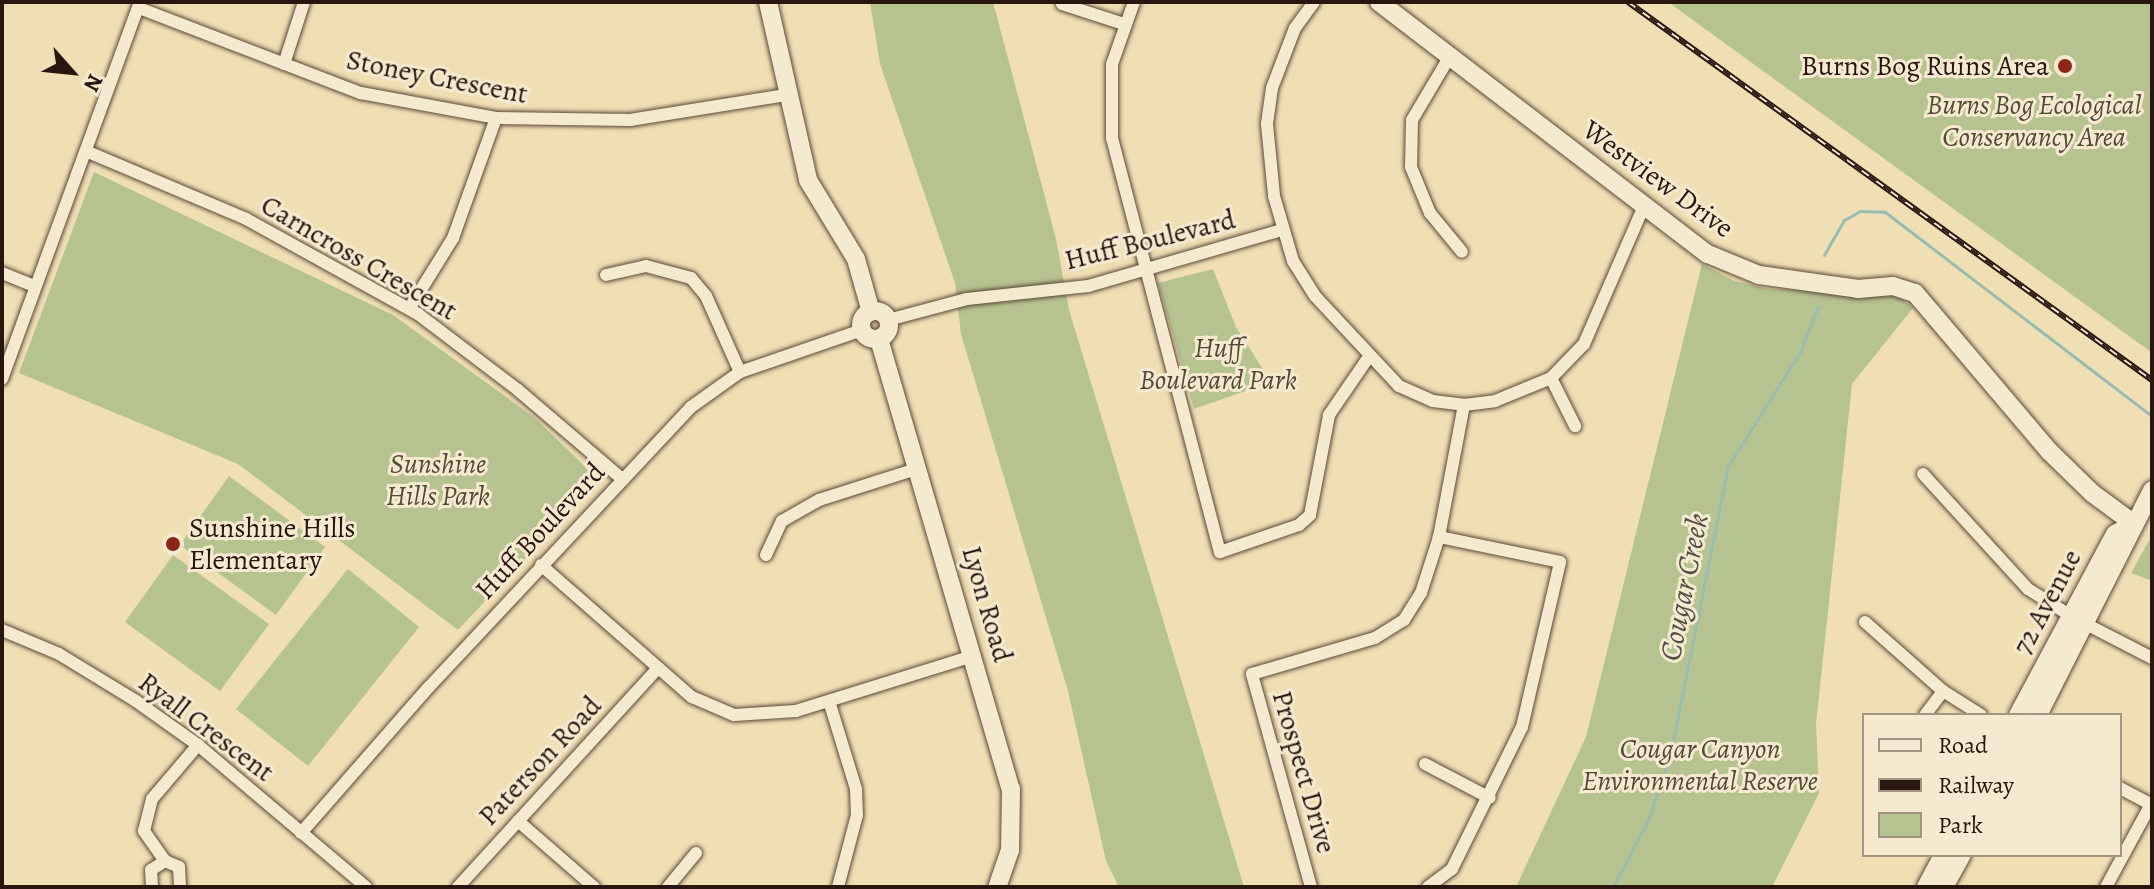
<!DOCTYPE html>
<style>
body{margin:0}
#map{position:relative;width:2154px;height:889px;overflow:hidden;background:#f0deb5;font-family:Alegreya,serif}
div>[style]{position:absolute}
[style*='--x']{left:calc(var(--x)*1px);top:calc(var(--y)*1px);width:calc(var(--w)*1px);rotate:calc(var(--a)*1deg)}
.green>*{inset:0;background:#b6c290}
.stream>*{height:3px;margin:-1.5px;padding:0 1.5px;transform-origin:1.5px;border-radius:1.5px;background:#9abcb0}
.roads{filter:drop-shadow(0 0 2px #5b4838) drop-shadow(0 0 2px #5b4838)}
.street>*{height:12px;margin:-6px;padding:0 6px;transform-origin:6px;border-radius:6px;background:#f5eacf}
.secondary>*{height:18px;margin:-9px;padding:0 9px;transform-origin:9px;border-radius:9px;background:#f5eacf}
.secondary>.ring{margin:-9px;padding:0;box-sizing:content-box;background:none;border:18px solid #f5eacf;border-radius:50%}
.rail>*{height:6px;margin-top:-3px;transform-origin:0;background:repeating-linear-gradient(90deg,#f5eacf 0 9px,#29160f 0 18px);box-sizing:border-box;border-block:2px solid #29160f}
.dots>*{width:22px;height:22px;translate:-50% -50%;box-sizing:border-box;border:4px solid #f5eacf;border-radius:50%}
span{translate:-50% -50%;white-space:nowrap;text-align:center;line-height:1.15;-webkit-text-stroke:6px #f5eacf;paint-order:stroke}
.poi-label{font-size:28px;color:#29160f}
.right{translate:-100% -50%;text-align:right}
.left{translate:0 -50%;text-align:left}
.street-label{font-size:28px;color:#29160f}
.park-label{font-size:28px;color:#534a36;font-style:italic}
.water-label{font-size:30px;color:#515047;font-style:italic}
.frame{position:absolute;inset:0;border:4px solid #29160f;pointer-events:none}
.legend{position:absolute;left:1862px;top:713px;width:260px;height:144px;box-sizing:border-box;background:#f5eacf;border:2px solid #a39582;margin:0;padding:10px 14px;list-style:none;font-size:24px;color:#29160f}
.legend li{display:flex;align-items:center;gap:16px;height:40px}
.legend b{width:40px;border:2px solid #a39582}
.north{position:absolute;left:32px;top:32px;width:80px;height:80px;-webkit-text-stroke:6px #f5eacf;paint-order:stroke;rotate:117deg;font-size:22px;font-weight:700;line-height:32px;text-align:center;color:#29160f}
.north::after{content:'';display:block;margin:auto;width:28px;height:36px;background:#29160f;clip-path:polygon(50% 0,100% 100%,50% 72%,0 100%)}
</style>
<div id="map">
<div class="green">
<div style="clip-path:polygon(870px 2px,993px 2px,1056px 239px,1069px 310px,1244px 887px,1119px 887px,1106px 861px,1068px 691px,961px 334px,955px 283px,880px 64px)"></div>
<div style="clip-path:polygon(1668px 2px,2152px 2px,2151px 352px)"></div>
<div style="clip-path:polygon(94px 172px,393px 315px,535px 418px,599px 480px,458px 630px,238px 464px,19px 373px)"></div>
<div style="clip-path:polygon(1702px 264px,1735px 281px,1769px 289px,1895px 294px,1913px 308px,1852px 384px,1816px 724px,1819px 793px,1772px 887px,1516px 887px,1586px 737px)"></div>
<div style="clip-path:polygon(1213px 269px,1236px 327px,1271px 382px,1194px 409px,1158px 283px)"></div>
<div style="clip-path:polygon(229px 476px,325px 547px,276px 615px,180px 545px)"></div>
<div style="clip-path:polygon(2152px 535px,2152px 581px,2131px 573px)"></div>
<div style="clip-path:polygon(173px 555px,269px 624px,220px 691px,125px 622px)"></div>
<div style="clip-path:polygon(348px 569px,419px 627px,308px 766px,236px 709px)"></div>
</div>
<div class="stream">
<div style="--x:1824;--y:255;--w:40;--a:-60.3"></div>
<div style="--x:1844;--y:220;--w:18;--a:-29"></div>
<div style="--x:1860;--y:211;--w:25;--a:2"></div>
<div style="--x:1885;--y:212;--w:336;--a:37.4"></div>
<div style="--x:1613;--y:887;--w:78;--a:-62.4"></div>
<div style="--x:1649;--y:818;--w:71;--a:-71.8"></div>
<div style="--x:1671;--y:751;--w:291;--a:-78.7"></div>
<div style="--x:1728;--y:466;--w:135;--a:-57.7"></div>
<div style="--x:1800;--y:352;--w:49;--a:-68.6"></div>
</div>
<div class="roads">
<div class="street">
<div style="--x:1134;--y:2;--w:66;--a:109.5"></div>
<div style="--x:1112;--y:64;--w:74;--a:90"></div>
<div style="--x:1112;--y:138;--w:428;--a:75.4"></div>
<div style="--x:1220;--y:552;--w:83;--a:-18.9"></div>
<div style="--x:1299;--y:525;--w:15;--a:-42"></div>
<div style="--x:1310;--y:515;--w:102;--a:-79.2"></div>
<div style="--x:1329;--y:415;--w:69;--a:-55.6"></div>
<div style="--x:1314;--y:2;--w:32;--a:126"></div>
<div style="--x:1295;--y:28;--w:64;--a:111"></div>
<div style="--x:1272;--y:88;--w:36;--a:98"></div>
<div style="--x:1267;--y:124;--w:72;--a:84.4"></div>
<div style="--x:1274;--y:196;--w:68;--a:73.7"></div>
<div style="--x:1293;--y:261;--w:41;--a:57.8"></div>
<div style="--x:1315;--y:296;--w:123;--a:47"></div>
<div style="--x:1399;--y:386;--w:37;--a:24"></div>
<div style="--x:1433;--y:401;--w:31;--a:7"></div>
<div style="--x:1464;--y:405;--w:31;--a:-7"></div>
<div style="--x:1495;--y:401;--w:61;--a:-22.3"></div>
<div style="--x:1551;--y:378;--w:47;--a:-45.9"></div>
<div style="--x:1584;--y:344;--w:150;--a:-66.5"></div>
<div style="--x:1062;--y:4;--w:65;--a:17.9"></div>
<div style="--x:139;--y:8;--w:238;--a:21"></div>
<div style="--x:361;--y:93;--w:137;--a:10.5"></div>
<div style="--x:496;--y:118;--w:134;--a:0.9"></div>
<div style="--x:630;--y:120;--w:158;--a:-9.1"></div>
<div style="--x:1450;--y:56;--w:74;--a:120.7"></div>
<div style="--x:1412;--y:120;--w:47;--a:91.2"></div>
<div style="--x:1411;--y:167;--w:50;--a:67.6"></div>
<div style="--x:1430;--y:213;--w:50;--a:50.6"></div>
<div style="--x:284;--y:64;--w:65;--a:-72.1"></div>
<div style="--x:86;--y:151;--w:174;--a:23"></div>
<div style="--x:246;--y:219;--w:196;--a:28.9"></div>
<div style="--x:418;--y:314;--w:126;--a:37.2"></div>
<div style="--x:518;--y:390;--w:135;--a:40.5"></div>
<div style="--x:2;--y:273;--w:35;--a:22"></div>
<div style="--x:606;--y:275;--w:41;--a:-12.7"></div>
<div style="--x:646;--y:266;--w:47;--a:14.9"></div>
<div style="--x:691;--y:278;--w:23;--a:50"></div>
<div style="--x:706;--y:296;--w:83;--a:65.9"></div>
<div style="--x:409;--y:309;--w:84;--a:-58.2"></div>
<div style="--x:453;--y:238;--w:127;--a:-70.3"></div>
<div style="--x:888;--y:320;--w:82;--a:-14.9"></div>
<div style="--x:967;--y:299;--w:122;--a:-6.1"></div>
<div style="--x:1088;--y:286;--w:202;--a:-16.1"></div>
<div style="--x:1551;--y:378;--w:54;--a:63.4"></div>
<div style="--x:2;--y:379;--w:401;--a:-69.9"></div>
<div style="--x:1923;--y:474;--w:156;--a:47.6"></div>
<div style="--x:2028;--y:589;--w:51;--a:32.1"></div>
<div style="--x:766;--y:555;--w:38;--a:-65"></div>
<div style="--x:782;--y:521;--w:43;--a:-29.6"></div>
<div style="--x:819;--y:500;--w:102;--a:-17.7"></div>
<div style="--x:541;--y:565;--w:201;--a:41.2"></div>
<div style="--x:692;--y:697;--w:46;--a:23.2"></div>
<div style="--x:734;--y:715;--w:62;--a:-3.7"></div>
<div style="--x:796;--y:711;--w:185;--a:-17.3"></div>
<div style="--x:1865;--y:622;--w:104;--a:41.5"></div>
<div style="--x:1943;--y:691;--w:45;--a:32.3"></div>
<div style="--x:2086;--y:624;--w:74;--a:27.3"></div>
<div style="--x:2;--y:630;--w:62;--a:22.8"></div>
<div style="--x:59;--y:654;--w:90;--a:31.4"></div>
<div style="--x:136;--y:701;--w:76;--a:35.4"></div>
<div style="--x:198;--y:745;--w:220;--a:40.2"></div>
<div style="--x:829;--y:701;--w:92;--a:72.9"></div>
<div style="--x:856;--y:789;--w:26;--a:88"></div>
<div style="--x:857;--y:815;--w:74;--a:104.8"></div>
<div style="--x:1925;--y:715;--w:30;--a:-53"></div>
<div style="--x:1425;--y:764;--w:73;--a:27.6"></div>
<div style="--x:2120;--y:788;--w:36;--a:28"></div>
<div style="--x:518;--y:821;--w:101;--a:41"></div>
<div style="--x:301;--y:833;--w:194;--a:-48.8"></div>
<div style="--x:429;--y:687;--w:383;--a:-46.9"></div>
<div style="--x:691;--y:407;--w:60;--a:-35.5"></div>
<div style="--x:740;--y:372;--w:129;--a:-19"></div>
<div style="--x:165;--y:861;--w:37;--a:-125"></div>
<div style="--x:144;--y:831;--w:33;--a:-76"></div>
<div style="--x:152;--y:799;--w:71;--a:-49.6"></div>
<div style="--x:152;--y:887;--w:17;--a:-93"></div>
<div style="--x:151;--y:870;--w:17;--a:-33"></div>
<div style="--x:165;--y:861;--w:15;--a:23"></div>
<div style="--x:179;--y:867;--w:20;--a:87"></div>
<div style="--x:458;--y:887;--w:297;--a:-47.6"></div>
<div style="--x:668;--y:887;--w:44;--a:-50.5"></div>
<div style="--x:1311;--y:887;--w:221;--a:-105.5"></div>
<div style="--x:1252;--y:674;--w:128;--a:-16.3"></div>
<div style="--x:1375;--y:638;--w:34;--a:-32"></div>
<div style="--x:1404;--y:620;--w:32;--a:-58"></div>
<div style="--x:1421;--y:593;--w:59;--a:-72.2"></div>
<div style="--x:1439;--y:537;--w:134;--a:-79.3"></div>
<div style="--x:1428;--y:887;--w:30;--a:-37"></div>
<div style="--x:1452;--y:869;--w:158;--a:-63.8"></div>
<div style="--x:1522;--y:727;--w:169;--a:-77"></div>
<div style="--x:1560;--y:562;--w:124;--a:-168.3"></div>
<div style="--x:2106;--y:887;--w:94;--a:-61.5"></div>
</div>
<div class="secondary">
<div style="--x:768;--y:2;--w:182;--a:77.3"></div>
<div style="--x:808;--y:180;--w:92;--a:58.7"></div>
<div style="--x:856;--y:259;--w:55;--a:74.2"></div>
<div style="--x:1379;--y:2;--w:414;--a:37.5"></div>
<div style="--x:1708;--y:254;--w:55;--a:22.4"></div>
<div style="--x:1759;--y:275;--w:100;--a:8"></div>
<div style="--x:1858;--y:289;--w:35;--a:-5"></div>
<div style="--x:1893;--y:286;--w:23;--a:18"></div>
<div style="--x:1915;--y:293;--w:207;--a:49.7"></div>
<div style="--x:2049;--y:451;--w:60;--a:44.3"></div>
<div style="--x:2092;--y:493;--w:52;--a:36.4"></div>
<div class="ring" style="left:861px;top:311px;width:10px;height:10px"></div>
<div style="--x:879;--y:339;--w:469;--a:73.7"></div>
<div style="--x:1011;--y:789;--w:61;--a:90.9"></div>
<div style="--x:1010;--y:850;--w:39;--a:109"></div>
<div style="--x:2018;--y:715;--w:205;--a:-61.8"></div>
<div style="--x:2115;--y:534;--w:21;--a:-28"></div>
<div style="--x:2038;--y:715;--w:252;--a:-63.1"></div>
<div style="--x:1926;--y:887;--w:36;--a:-62"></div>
<div style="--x:1944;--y:887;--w:37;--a:-61"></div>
</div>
</div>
<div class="rail">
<div style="--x:1628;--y:2;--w:646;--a:35.81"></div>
</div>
<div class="dots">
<div style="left:2065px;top:66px;background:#8f2418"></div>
<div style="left:173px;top:544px;background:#8f2418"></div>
</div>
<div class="poi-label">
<span class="right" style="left:2049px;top:66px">Burns Bog Ruins Area</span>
<span class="left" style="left:189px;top:544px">Sunshine Hills<br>Elementary</span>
</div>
<div class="street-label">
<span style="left:437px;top:77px;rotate:11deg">Stoney Crescent</span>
<span style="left:1658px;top:179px;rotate:36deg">Westview Drive</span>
<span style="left:1150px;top:240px;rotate:-14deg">Huff Boulevard</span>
<span style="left:359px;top:258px;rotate:30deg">Carncross Crescent</span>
<span style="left:540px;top:531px;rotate:-47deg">Huff Boulevard</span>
<span style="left:2047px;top:602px;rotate:-62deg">72 Avenue</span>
<span style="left:987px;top:604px;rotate:74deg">Lyon Road</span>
<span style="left:206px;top:727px;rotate:37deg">Ryall Crescent</span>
<span style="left:540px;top:761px;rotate:-47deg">Paterson Road</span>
<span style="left:1304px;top:772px;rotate:74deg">Prospect Drive</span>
</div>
<div class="park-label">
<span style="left:2034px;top:121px">Burns Bog Ecological<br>Conservancy Area</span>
<span style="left:1218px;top:364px">Huff<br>Boulevard Park</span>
<span style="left:438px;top:480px">Sunshine<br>Hills Park</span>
<span style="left:1700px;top:765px">Cougar Canyon<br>Environmental Reserve</span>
</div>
<div class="water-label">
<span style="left:1684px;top:587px;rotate:-79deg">Cougar Creek</span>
</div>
<div class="frame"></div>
<ul class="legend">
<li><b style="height:10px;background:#f5eacf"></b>Road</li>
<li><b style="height:10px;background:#29160f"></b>Railway</li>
<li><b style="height:22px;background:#b6c290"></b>Park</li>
</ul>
<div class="north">N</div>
</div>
